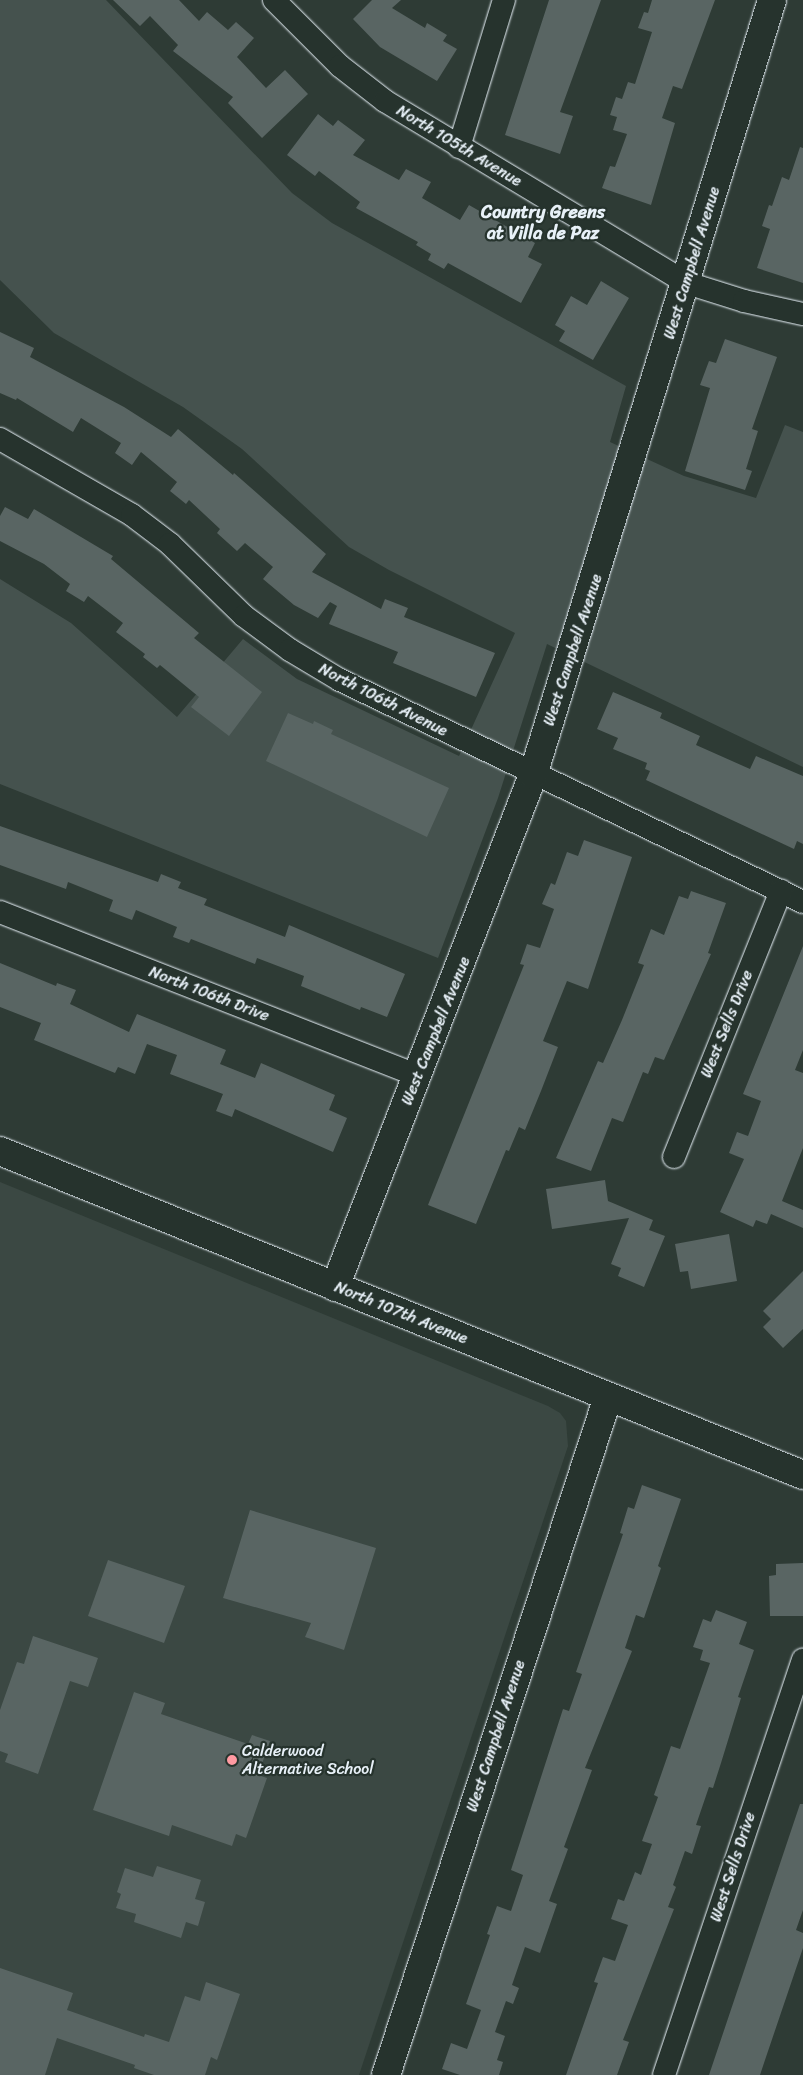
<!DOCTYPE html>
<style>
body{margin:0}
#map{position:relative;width:803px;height:2075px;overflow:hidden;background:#2e3b35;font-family:Sriracha,sans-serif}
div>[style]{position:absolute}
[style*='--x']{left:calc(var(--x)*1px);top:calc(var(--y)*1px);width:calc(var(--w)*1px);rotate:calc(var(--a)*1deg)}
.built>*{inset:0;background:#3b4843}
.green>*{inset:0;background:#45524e}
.building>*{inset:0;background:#596563}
.roads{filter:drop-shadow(0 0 1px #e8f1f8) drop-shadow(0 0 1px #e8f1f8)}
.minor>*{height:22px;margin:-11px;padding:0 11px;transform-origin:11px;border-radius:11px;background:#26332d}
.tertiary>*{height:28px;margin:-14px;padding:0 14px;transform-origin:14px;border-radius:14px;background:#26332d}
.secondary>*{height:28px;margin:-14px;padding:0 14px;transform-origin:14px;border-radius:14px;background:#26332d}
.dots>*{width:14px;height:14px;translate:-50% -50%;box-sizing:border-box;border:2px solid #26332d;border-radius:50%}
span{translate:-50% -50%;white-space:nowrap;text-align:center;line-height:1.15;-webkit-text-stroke:4.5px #26332d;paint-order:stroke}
.street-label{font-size:16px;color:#e8f1f8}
.poi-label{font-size:16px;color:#e8f1f8}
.left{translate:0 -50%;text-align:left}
.neighbourhood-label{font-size:18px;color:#e8f1f8;font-weight:700}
</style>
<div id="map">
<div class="built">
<div style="clip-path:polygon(0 1182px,548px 1406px,560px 1413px,566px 1421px,568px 1446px,359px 2075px,0 2075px)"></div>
</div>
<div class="green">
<div style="clip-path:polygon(0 0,106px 0,292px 193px,332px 223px,626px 386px,610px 442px,684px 476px,756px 498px,785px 425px,803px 432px,803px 767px,547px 644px,498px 798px,438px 958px,0 784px,0 579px,71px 623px,177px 717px,243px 639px,297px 679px,459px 756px,515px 633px,389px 570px,349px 547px,242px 449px,183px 407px,54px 333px,0 280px)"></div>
</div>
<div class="building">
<div style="clip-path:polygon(113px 0,179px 0,199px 21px,207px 12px,228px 30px,236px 22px,254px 38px,237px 57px,266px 88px,285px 70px,308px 94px,262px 138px,228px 103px,233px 97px,173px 51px,178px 45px,150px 16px,140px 26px)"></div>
<div style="clip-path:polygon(372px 0,401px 0,392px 8px,425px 28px,427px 23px,447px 35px,443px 41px,457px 49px,437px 81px,380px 47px,353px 19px)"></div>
<div style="clip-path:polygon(549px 0,601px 0,560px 112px,573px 116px,560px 154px,505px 135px)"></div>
<div style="clip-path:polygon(652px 0,715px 0,682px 89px,673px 86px,662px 118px,675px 123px,651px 205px,602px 188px,610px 166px,615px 167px,627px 134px,613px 130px,617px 117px,610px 115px,616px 97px,622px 99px,628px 82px,635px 84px,652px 32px,638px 28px,644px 12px,648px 13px)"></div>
<div style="clip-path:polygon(318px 114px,333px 126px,338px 120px,365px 140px,353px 155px,399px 180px,406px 169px,431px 182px,422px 198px,460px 220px,469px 205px,535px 243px,528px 257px,542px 264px,521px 303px,448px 263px,444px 269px,428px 260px,431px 254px,416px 245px,418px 242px,356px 208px,360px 202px,319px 171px,315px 176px,287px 155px)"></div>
<div style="clip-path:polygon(800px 147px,803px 148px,803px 283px,757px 268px,770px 229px,762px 226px,769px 205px,772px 206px,782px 177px,789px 180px)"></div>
<div style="clip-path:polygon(601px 281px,629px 298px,593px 360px,559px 341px,565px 331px,555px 325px,571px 296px,587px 305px)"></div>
<div style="clip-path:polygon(0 332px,34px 348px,30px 357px,124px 407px,171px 437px,178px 429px,233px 475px,234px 473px,326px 554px,312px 572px,381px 609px,385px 599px,408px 608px,404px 617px,495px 653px,476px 697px,393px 663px,398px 652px,329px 624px,337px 606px,330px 602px,318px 618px,294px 605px,263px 579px,273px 567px,245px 543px,237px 551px,217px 533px,220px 529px,189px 500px,186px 504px,170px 491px,177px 482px,141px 452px,132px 465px,115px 453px,121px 443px,81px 418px,73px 432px,17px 398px,16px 400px,0 393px)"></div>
<div style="clip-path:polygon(725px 339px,777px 357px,752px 429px,758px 431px,746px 469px,752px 471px,745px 490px,685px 471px,710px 388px,700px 385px,709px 361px,716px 363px)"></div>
<div style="clip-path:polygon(5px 507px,28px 519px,34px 509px,113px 556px,111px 559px,199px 633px,194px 638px,262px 692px,229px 736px,191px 707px,199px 697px,160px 665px,157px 668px,143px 657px,145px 654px,116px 632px,123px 623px,88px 596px,84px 602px,66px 591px,70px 584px,44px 564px,0 541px,0 516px)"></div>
<div style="clip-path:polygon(613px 692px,662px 713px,660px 718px,700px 736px,696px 745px,750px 769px,756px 756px,803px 776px,803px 844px,797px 841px,794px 849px,646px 780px,650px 771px,645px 769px,647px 763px,613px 749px,618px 738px,597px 729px)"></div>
<div style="clip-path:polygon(288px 713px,313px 724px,314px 721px,333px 730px,331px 734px,449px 788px,427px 837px,266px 761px)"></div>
<div style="clip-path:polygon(0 826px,158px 882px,161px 874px,181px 882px,178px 888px,207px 899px,204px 905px,285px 937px,289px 925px,405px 974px,387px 1017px,361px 1007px,360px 1010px,301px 986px,304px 976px,257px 958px,255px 964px,191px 939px,189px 943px,173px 937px,177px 927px,136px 910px,132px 920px,109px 911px,113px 900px,68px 882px,66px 889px,0 865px)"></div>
<div style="clip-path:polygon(584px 840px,632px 857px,588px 989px,567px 981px,543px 1041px,558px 1047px,541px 1091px,525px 1130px,519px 1127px,509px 1151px,506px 1150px,476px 1224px,428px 1205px,524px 965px,520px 964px,527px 944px,540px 948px,554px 909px,542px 904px,551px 883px,555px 885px,567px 852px,578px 856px)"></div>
<div style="clip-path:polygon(691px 891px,726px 903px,708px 953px,711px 954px,664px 1060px,655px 1057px,648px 1074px,643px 1072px,623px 1122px,612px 1118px,591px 1171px,556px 1158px,598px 1061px,603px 1063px,622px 1020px,644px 965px,638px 963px,651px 929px,664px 935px,679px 896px,688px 899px)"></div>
<div style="clip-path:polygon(803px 946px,803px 1050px,795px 1070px,803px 1073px,803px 1148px,782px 1201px,803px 1210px,803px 1228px,771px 1214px,767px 1224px,756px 1220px,753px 1227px,720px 1212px,744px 1159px,729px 1153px,737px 1132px,748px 1136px,761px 1101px,743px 1094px)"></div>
<div style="clip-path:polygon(0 963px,56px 986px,57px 983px,76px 990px,70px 1004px,129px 1032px,137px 1014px,226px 1050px,220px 1064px,255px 1078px,261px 1063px,335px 1095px,329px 1110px,347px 1118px,333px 1152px,235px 1109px,232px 1117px,216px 1111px,223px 1094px,170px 1074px,177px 1055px,147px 1044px,135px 1074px,118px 1067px,115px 1073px,34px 1040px,41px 1023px,0 1007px)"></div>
<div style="clip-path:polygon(605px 1180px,608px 1201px,653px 1220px,649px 1230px,665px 1236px,644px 1287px,618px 1276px,621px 1268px,611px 1264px,629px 1218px,552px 1229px,546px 1189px)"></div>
<div style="clip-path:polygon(729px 1234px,737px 1281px,691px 1289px,688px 1271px,680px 1272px,675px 1244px)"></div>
<div style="clip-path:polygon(803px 1271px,803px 1329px,783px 1348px,763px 1327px,771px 1319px,763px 1311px)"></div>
<div style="clip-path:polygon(642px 1485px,681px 1499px,658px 1566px,661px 1568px,644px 1618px,636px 1615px,625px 1648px,632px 1651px,585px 1768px,592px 1770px,564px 1847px,568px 1849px,549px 1901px,557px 1904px,540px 1953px,525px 1947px,512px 1985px,519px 1988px,513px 2004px,506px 2001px,495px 2032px,505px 2036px,497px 2060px,503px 2062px,499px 2075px,460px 2075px,442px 2069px,451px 2043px,467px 2049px,481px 2010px,466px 2004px,490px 1935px,487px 1934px,497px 1906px,511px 1911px,523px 1875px,511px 1870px,563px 1709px,569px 1711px,582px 1674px,576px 1672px,623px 1534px,620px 1533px,628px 1507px,634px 1509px)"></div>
<div style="clip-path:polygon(250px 1510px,376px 1548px,344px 1650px,305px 1637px,311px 1623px,223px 1598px)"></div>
<div style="clip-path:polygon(108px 1560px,185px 1586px,164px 1643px,88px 1616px)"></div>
<div style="clip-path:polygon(803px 1563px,803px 1616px,770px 1616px,769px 1576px,776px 1575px,776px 1564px)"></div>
<div style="clip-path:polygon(716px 1610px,747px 1622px,739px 1644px,754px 1650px,738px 1697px,741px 1698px,721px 1763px,713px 1788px,709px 1787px,696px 1825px,701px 1826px,692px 1854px,685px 1851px,673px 1885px,676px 1887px,668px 1907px,674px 1909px,623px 2040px,629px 2042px,617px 2075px,566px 2075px,598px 1983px,594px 1982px,603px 1957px,615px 1961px,628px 1925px,611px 1919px,618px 1899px,624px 1901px,635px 1872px,641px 1875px,652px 1844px,642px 1841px,658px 1797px,654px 1795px,671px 1746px,680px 1749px,710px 1663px,700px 1660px,703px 1650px,693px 1647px,703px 1619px,711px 1622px)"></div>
<div style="clip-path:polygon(33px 1636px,98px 1658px,88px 1687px,70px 1681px,38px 1774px,5px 1762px,8px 1754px,0 1751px,0 1710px,17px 1662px,24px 1664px)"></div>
<div style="clip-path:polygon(134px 1692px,165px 1703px,161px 1714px,248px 1744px,252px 1735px,270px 1741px,258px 1775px,267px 1778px,246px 1838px,236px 1834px,232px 1846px,172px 1825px,169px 1836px,93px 1810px)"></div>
<div style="clip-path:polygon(800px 1804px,803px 1804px,803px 1910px,796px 1930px,803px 1933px,803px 1948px,765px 2060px,760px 2075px,709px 2075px)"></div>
<div style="clip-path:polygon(157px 1866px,201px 1880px,195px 1899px,205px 1902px,198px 1926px,186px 1922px,181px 1938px,134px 1922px,136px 1914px,116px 1908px,121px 1894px,117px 1892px,125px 1868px,153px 1877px)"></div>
<div style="clip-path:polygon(0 1968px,73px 1993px,67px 2010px,144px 2037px,145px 2034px,169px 2042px,185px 1996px,200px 2001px,206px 1982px,240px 1994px,217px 2060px,211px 2057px,205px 2075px,154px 2075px,134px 2068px,135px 2065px,57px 2038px,45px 2075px,0 2075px)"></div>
</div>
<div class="roads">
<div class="minor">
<div style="--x:274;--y:0;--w:93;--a:45"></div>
<div style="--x:340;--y:66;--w:57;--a:37.9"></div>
<div style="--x:385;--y:101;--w:353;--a:31.1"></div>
<div style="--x:687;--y:283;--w:60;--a:17.5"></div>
<div style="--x:744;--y:301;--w:60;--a:12.4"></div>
<div style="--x:459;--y:147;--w:154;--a:-73"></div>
<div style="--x:0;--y:439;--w:152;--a:29.9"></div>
<div style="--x:132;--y:515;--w:48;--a:37.3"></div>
<div style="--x:170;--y:544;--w:103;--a:44.2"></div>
<div style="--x:244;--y:616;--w:57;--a:36.5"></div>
<div style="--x:290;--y:650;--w:58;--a:31"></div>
<div style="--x:340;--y:680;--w:513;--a:25.62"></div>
<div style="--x:0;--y:912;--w:449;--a:21.4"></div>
<div style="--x:674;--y:1157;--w:287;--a:-68.1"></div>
<div style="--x:664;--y:2075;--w:438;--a:-71.5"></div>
</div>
<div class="tertiary">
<div style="--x:335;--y:1287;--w:549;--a:-68.86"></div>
<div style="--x:533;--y:775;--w:811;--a:-72.86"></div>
<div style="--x:386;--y:2075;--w:713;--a:-71.87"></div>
</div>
<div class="secondary">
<div style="--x:0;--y:1151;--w:866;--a:21.97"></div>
</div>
</div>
<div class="dots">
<div style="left:232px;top:1760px;background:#ff9aa2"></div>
</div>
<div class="street-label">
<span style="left:459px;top:146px;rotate:31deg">North 105th Avenue</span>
<span style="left:692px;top:263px;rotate:-73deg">West Campbell Avenue</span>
<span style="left:573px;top:650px;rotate:-72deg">West Campbell Avenue</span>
<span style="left:383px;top:700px;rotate:27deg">North 106th Avenue</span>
<span style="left:209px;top:994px;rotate:21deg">North 106th Drive</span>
<span style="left:727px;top:1024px;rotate:-68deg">West Sells Drive</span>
<span style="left:436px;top:1031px;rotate:-68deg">West Campbell Avenue</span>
<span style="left:401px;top:1313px;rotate:22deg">North 107th Avenue</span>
<span style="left:496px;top:1736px;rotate:-72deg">West Campbell Avenue</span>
<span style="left:733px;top:1867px;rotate:-72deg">West Sells Drive</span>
</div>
<div class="poi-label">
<span class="left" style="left:242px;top:1760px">Calderwood<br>Alternative School</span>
</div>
<div class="neighbourhood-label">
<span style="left:543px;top:223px">Country Greens<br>at Villa de Paz</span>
</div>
</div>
